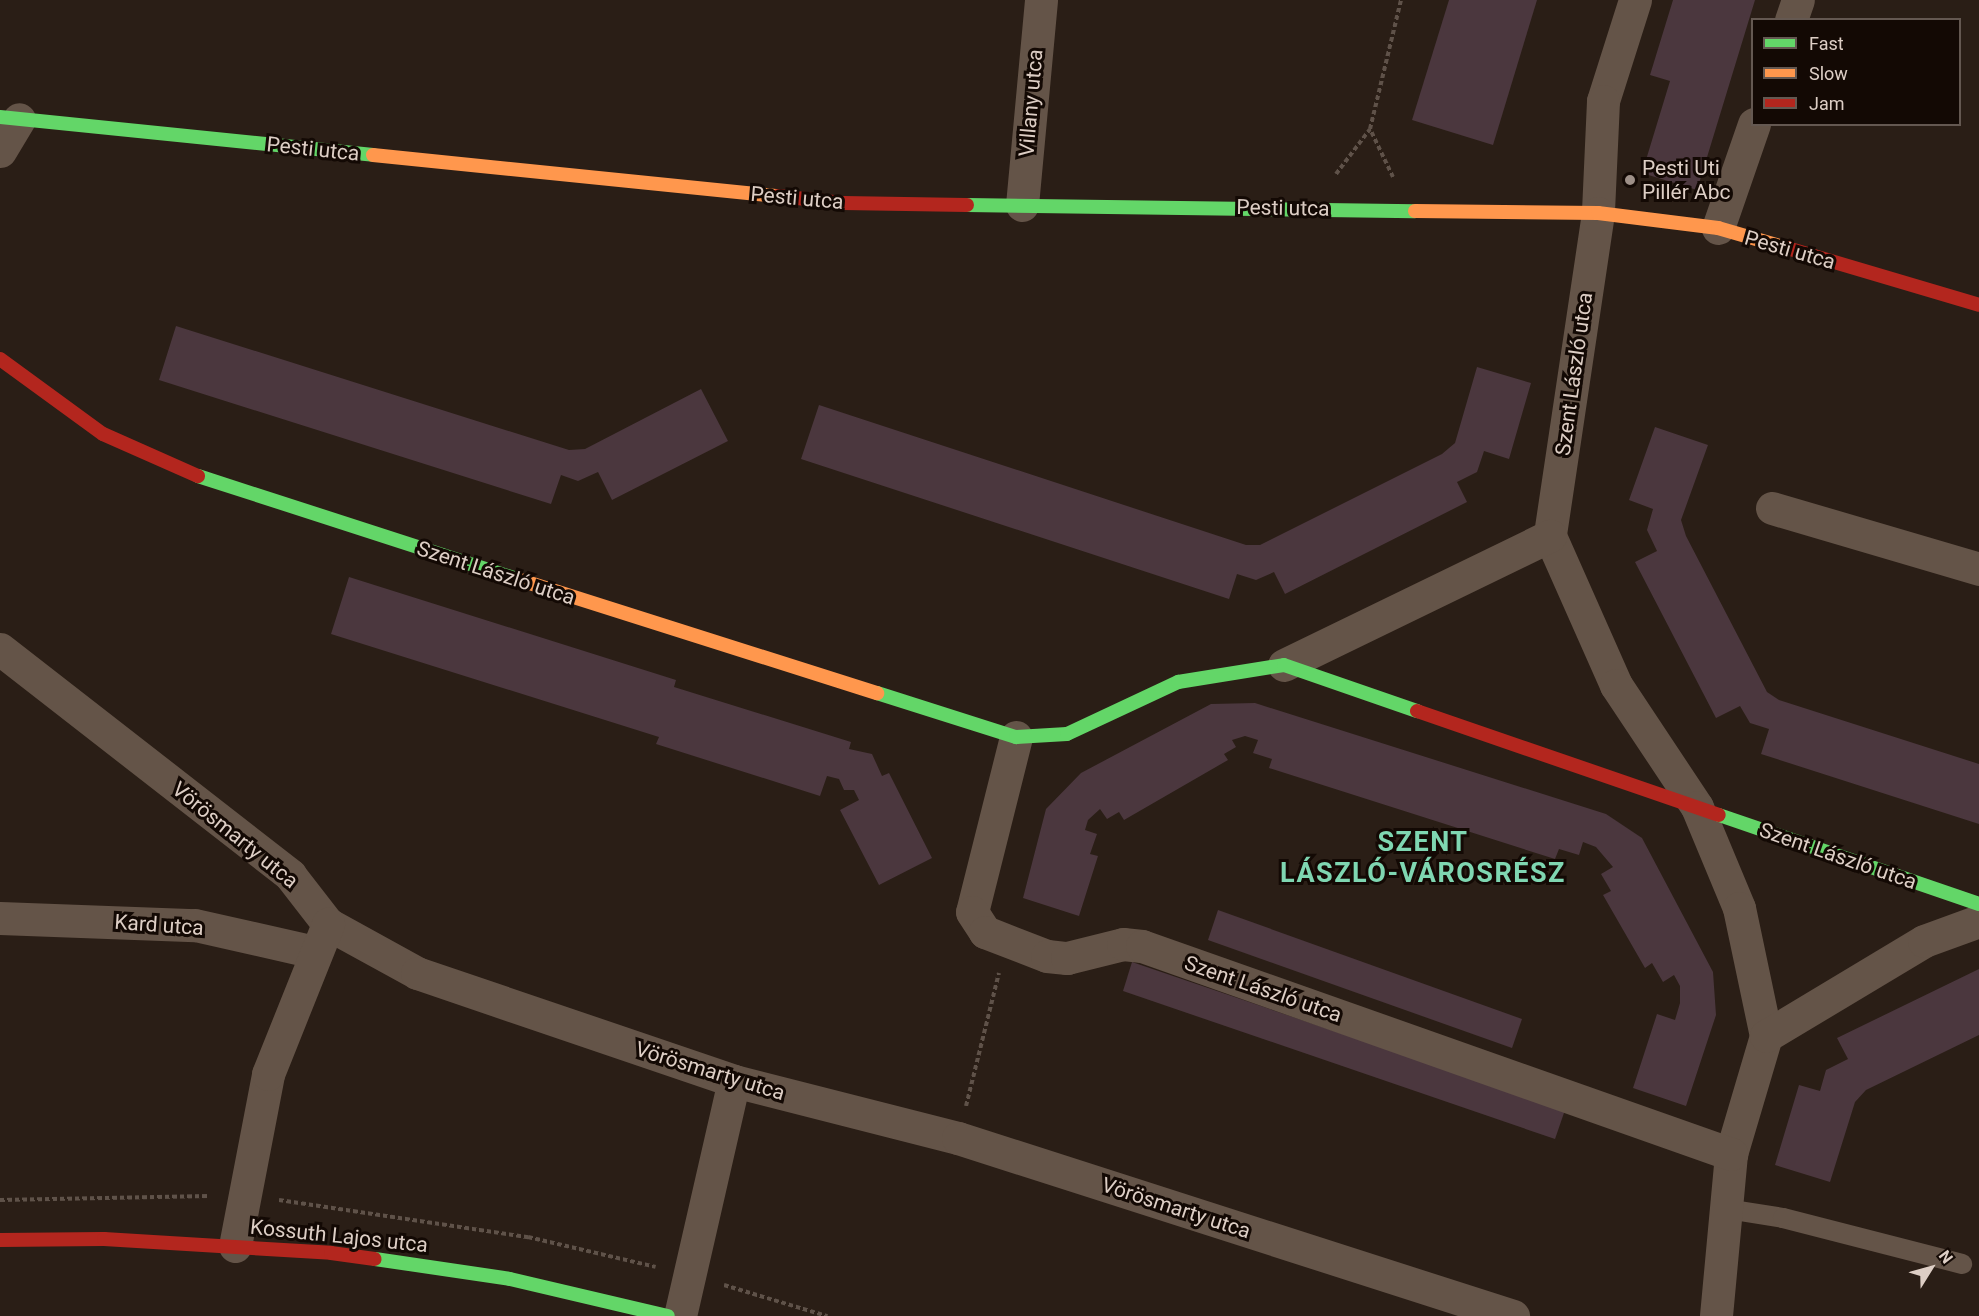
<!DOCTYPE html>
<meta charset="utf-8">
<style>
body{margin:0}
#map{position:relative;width:1979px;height:1316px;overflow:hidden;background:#2a1e16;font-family:Roboto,sans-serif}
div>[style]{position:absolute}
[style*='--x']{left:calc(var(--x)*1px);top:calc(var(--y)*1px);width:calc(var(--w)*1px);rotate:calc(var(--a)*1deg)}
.building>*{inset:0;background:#4b373e}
.path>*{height:4px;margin-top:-2px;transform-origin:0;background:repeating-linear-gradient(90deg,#5f5249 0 4.5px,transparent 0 7.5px)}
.lane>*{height:20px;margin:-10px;padding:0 10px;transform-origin:10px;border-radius:10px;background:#645448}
.street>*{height:33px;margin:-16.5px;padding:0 16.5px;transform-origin:16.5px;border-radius:16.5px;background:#645448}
.fast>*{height:14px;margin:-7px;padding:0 7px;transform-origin:7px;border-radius:7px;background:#63d668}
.slow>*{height:14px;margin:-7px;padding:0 7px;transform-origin:7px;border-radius:7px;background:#ff974d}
.jam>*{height:14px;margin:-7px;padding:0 7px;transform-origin:7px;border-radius:7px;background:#b3261e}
.dots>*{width:16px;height:16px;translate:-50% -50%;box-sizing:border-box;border:3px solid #130904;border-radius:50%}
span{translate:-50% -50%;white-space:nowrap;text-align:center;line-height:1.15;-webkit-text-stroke:6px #130904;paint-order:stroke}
.street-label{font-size:21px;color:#ddcec5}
.poi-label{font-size:21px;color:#ddcec5}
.left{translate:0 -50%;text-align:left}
.district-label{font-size:27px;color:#7fd6b1;font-weight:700;letter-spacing:1.5px}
.legend{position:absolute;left:1751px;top:18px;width:210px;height:108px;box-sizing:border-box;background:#130904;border:2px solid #645851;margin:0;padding:8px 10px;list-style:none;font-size:18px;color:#ddcec5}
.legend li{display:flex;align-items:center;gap:12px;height:30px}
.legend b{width:30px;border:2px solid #645851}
.north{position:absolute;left:1901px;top:1238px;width:60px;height:60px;-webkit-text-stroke:4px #130904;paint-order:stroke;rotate:53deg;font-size:16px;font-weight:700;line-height:24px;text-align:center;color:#ddcec5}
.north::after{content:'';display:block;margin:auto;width:21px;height:27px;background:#ddcec5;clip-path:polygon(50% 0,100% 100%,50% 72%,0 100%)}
</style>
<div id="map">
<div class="building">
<div style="clip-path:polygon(1449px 0,1537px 0,1493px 145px,1412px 120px)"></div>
<div style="clip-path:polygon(1673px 0,1755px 0,1697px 190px,1642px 173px,1670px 81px,1650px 75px)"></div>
<div style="clip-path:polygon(176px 326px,569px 450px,585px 449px,701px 389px,728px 441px,612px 500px,598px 472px,578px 481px,561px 475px,551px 504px,159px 380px)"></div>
<div style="clip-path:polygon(1477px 367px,1531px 383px,1509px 459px,1484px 451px,1477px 472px,1457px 482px,1467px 502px,1285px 594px,1274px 572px,1256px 580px,1237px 574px,1229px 599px,801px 459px,819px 405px,1246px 545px,1260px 545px,1442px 454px,1455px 443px)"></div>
<div style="clip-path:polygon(1655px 427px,1708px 445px,1681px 520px,1686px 536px,1767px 692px,1779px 700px,1979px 764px,1979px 824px,1761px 754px,1769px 729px,1750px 723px,1740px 706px,1716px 718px,1635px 562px,1657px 551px,1647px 530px,1653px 509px,1629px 500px)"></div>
<div style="clip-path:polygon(349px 577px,676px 680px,674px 687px,851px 742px,849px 749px,872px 754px,882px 776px,889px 773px,932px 858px,879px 885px,840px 810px,859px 800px,854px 790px,844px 790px,839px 779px,827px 776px,820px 796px,656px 744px,659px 737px,331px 634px)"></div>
<div style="clip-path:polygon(1255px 703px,1606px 814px,1642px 838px,1713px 972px,1716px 1015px,1686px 1106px,1633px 1088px,1657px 1014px,1675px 1020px,1680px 1003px,1680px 986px,1674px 975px,1663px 982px,1652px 963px,1645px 968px,1603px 895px,1611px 891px,1601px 874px,1613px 867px,1596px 847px,1583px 842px,1579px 855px,1559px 849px,1555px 859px,1269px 768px,1272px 759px,1253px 753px,1258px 740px,1245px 736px,1232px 740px,1236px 747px,1224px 754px,1228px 760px,1124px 820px,1119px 812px,1107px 819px,1100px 809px,1088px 820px,1085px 830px,1097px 834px,1090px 854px,1098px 856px,1079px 916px,1023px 898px,1046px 809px,1081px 773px,1211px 704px)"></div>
<div style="clip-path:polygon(1218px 910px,1522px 1019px,1512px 1048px,1208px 940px)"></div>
<div style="clip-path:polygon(1132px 962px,1565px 1110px,1555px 1139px,1123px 991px)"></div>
<div style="clip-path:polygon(1979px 969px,1979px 1035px,1866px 1090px,1855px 1102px,1830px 1182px,1775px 1165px,1799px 1085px,1820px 1091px,1826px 1070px,1848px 1059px,1837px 1038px)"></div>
</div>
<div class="path">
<div style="--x:1336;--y:174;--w:56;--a:-52.9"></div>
<div style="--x:1393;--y:177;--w:53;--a:-115.6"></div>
<div style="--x:1370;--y:129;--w:133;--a:-76.5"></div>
<div style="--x:966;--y:1106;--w:137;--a:-76.1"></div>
<div style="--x:0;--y:1200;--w:209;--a:-1.1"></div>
<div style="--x:279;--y:1200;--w:252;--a:8.5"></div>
<div style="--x:528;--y:1237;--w:131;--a:13.2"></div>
<div style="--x:724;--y:1285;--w:108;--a:16.8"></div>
</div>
<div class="lane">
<div style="--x:1727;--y:1209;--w:57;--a:9.1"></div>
<div style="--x:1783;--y:1218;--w:185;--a:14.4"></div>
</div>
<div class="street">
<div style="--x:1635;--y:0;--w:106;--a:107.6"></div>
<div style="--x:1603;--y:101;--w:112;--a:92.6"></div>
<div style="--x:1598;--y:213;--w:327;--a:98.5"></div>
<div style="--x:1550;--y:536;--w:163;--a:66.1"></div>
<div style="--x:1616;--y:685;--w:146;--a:56.4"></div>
<div style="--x:1697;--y:807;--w:109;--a:67.4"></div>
<div style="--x:1739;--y:908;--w:131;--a:78.1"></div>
<div style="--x:1766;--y:1036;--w:123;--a:106.5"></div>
<div style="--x:1731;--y:1154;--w:163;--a:95.3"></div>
<div style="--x:1791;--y:20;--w:21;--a:-71"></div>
<div style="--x:0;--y:151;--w:37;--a:-59"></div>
<div style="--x:1022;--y:205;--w:206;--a:-84.7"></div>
<div style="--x:1718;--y:228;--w:110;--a:-70.9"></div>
<div style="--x:1772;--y:508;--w:216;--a:16.4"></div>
<div style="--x:0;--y:649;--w:368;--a:37.9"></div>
<div style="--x:290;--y:875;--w:62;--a:52.2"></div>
<div style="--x:328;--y:924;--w:102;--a:28.8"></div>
<div style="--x:417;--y:973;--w:335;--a:18.8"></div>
<div style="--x:734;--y:1081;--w:231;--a:14.3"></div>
<div style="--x:958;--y:1138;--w:583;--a:17.78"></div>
<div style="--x:1284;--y:665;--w:296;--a:-25.9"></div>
<div style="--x:1016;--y:737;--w:180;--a:104.1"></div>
<div style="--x:972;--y:912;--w:24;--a:57"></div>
<div style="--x:985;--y:932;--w:66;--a:21.2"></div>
<div style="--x:1047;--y:956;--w:20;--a:6"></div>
<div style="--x:1067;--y:958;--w:58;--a:-14"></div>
<div style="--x:1123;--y:944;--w:19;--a:6"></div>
<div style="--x:1142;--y:946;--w:625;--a:19.45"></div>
<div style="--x:0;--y:918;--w:195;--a:2.1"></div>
<div style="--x:195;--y:925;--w:123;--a:12.7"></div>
<div style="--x:1766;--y:1036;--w:184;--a:-31"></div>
<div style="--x:1924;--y:941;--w:59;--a:-20"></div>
<div style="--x:235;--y:1246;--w:175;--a:-79.1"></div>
<div style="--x:268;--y:1074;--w:162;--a:-68.2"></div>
<div style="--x:680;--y:1316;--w:241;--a:-77.1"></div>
</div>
<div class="fast">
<div style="--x:0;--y:117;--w:375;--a:5.8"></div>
<div style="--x:967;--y:205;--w:448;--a:0.8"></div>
<div style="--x:198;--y:476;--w:335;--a:17.9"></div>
<div style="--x:877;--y:693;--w:146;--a:17.6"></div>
<div style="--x:1016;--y:737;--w:51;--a:-3.4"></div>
<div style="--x:1067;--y:734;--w:123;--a:-25.1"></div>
<div style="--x:1178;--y:682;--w:107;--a:-9.1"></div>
<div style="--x:1284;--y:665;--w:141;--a:19.1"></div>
<div style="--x:1719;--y:815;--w:275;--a:18.9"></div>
<div style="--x:375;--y:1259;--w:136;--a:8.4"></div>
<div style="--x:510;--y:1279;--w:162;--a:13.2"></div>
</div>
<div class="slow">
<div style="--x:373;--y:155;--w:407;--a:5.8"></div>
<div style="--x:1415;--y:211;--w:183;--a:0.6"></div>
<div style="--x:1598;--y:213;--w:121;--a:7.1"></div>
<div style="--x:1718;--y:228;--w:72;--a:16.2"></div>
<div style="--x:517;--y:579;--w:378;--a:17.6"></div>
</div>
<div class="jam">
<div style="--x:778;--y:196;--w:65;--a:6.1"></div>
<div style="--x:843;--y:203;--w:124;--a:0.9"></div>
<div style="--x:1787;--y:248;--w:200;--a:16.5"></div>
<div style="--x:0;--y:359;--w:127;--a:36.1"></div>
<div style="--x:103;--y:434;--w:104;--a:23.9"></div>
<div style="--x:1417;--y:711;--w:319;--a:19"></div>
<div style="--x:0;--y:1240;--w:104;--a:-0.6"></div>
<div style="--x:104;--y:1239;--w:227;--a:3.5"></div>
<div style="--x:331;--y:1253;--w:44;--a:7.8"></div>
</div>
<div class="dots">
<div style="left:1630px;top:180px;background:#9e9088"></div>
</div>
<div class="street-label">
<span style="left:1031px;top:103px;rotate:-85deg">Villany utca</span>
<span style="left:313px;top:149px;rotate:6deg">Pesti utca</span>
<span style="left:797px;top:198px;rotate:5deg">Pesti utca</span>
<span style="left:1283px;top:208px;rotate:1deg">Pesti utca</span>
<span style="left:1790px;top:250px;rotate:16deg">Pesti utca</span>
<span style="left:1574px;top:374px;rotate:-82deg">Szent László utca</span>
<span style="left:496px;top:573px;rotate:18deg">Szent László utca</span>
<span style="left:235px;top:835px;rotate:39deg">Vörösmarty utca</span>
<span style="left:1838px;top:856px;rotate:19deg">Szent László utca</span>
<span style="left:159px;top:925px;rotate:4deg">Kard utca</span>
<span style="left:1263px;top:989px;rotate:19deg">Szent László utca</span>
<span style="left:710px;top:1071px;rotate:17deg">Vörösmarty utca</span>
<span style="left:1176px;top:1208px;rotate:18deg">Vörösmarty utca</span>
<span style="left:339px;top:1236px;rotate:6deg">Kossuth Lajos utca</span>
</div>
<div class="poi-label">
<span class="left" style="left:1642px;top:180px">Pesti Uti<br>Pillér Abc</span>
</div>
<div class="district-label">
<span style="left:1423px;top:858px">SZENT<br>LÁSZLÓ-VÁROSRÉSZ</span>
</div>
<ul class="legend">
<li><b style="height:8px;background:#63d668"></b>Fast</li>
<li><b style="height:8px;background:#ff974d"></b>Slow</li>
<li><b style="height:8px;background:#b3261e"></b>Jam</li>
</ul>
<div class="north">N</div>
</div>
